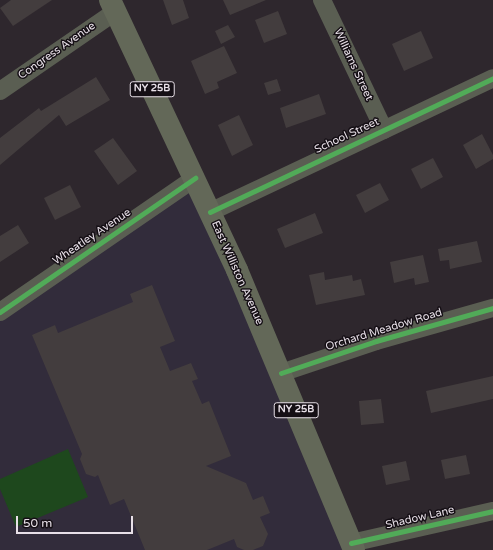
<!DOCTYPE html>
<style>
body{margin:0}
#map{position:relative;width:493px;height:550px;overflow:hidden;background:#2e272d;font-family:"Varela Round",sans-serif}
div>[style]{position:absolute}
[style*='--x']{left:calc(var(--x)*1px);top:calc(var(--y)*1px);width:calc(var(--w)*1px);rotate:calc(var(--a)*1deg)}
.education>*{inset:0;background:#322c3b}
.green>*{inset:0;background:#1e481d}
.building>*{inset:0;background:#433d3e}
.minor>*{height:18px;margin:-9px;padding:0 9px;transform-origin:9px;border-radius:9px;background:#5a5e52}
.major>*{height:22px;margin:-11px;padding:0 11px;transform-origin:11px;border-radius:11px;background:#636858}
.cycleway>*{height:5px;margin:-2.5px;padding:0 2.5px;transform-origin:2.5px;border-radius:2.5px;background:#51ab58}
span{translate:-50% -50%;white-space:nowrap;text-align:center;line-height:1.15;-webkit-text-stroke:3px #150f15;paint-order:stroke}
.shield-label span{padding:1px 3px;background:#150f15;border:1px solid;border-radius:3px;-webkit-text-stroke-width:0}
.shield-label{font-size:10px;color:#e8e0e8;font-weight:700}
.street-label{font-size:11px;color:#e8e0e8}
.scale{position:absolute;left:16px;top:516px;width:117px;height:18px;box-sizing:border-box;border:2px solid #e8e0e8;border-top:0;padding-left:5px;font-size:12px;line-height:14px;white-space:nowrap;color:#e8e0e8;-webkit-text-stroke:3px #150f15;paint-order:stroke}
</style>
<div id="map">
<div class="education">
<div style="clip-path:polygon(195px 178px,354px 550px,0 550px,0 312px)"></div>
</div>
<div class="green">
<div style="clip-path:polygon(68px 449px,88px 497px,16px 527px,0 489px,0 479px)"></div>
</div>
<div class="building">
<div style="clip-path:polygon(11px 0,52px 0,13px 26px,0 8px)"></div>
<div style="clip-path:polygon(163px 0,183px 0,189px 18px,172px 25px)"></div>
<div style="clip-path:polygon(223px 0,266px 0,230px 15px)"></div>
<div style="clip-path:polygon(278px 11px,287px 34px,264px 43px,255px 20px)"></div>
<div style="clip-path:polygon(228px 25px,235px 37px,221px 44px,215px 31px)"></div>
<div style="clip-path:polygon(421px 31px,433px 58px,404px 71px,392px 44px)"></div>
<div style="clip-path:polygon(224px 46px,237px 73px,217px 82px,219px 88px,205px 94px,191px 61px)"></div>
<div style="clip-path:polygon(96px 77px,110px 100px,66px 126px,59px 115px,0 165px,0 138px,39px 108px,41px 111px)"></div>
<div style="clip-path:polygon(277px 79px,281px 91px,268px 95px,264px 83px)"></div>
<div style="clip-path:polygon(319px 94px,326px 114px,286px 128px,280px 108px)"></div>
<div style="clip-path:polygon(239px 115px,253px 145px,232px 156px,218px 125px)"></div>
<div style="clip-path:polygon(482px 134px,493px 155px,493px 159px,476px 169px,463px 145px)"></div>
<div style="clip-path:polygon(113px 138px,137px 171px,118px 185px,94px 151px)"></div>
<div style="clip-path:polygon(433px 158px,443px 177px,421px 189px,411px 169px)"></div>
<div style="clip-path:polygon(380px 183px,389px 200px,365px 213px,356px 195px)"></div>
<div style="clip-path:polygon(70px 185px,81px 207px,55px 220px,44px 198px)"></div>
<div style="clip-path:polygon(315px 213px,323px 233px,285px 248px,277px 229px)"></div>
<div style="clip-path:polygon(18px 225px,29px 243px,0 262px,0 236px)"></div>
<div style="clip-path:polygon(477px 241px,482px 262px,450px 269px,449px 260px,440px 261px,438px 249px)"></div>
<div style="clip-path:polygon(423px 255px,429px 282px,415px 285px,414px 278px,394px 283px,390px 262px)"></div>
<div style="clip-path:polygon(324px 272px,325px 280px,352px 275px,353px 281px,361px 279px,365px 295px,316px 305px,309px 275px)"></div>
<div style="clip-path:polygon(152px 285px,175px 341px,160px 347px,170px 371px,191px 363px,198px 379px,192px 381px,202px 404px,209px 401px,231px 456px,206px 466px,246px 483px,253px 500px,263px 496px,270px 513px,260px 517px,268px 534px,263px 546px,253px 550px,244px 550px,237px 547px,234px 539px,207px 550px,145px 550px,124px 499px,110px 505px,98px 475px,95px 477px,86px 474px,80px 459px,82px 454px,32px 335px,55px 325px,58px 333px,133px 302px,130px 294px)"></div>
<div style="clip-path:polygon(493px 376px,493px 399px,431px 413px,426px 391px)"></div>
<div style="clip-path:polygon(381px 399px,384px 423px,361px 425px,359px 401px)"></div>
<div style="clip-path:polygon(466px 455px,470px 474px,445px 479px,441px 460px)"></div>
<div style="clip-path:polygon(406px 461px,410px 480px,386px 485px,382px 466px)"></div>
</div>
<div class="minor">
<div style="--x:322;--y:0;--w:144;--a:64.5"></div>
<div style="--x:0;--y:91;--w:140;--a:-34.5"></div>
<div style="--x:210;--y:212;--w:313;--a:-25.3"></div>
<div style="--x:0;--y:312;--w:237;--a:-34.5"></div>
<div style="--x:281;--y:373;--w:100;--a:-18.6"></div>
<div style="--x:376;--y:341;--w:122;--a:-15.8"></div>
<div style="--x:351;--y:543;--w:146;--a:-12.7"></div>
</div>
<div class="major">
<div style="--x:110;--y:0;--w:298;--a:64.8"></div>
<div style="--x:237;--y:270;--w:303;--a:67.3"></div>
</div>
<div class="cycleway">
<div style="--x:210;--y:212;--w:313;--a:-25.3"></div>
<div style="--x:0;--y:312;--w:237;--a:-34.5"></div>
<div style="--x:281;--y:373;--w:100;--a:-18.6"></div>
<div style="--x:376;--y:341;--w:122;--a:-15.8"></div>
<div style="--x:351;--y:543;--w:146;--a:-12.7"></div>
</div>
<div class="shield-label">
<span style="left:152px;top:89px">NY 25B</span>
<span style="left:296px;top:410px">NY 25B</span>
</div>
<div class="street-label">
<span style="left:57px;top:51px;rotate:-35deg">Congress Avenue</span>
<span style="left:353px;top:65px;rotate:65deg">Williams Street</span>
<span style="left:347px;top:136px;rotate:-25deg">School Street</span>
<span style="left:92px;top:237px;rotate:-34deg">Wheatley Avenue</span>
<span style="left:237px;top:273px;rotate:66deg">East Williston Avenue</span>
<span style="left:384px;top:330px;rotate:-17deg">Orchard Meadow Road</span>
<span style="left:420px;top:518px;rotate:-13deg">Shadow Lane</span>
</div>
<div class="scale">50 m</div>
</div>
